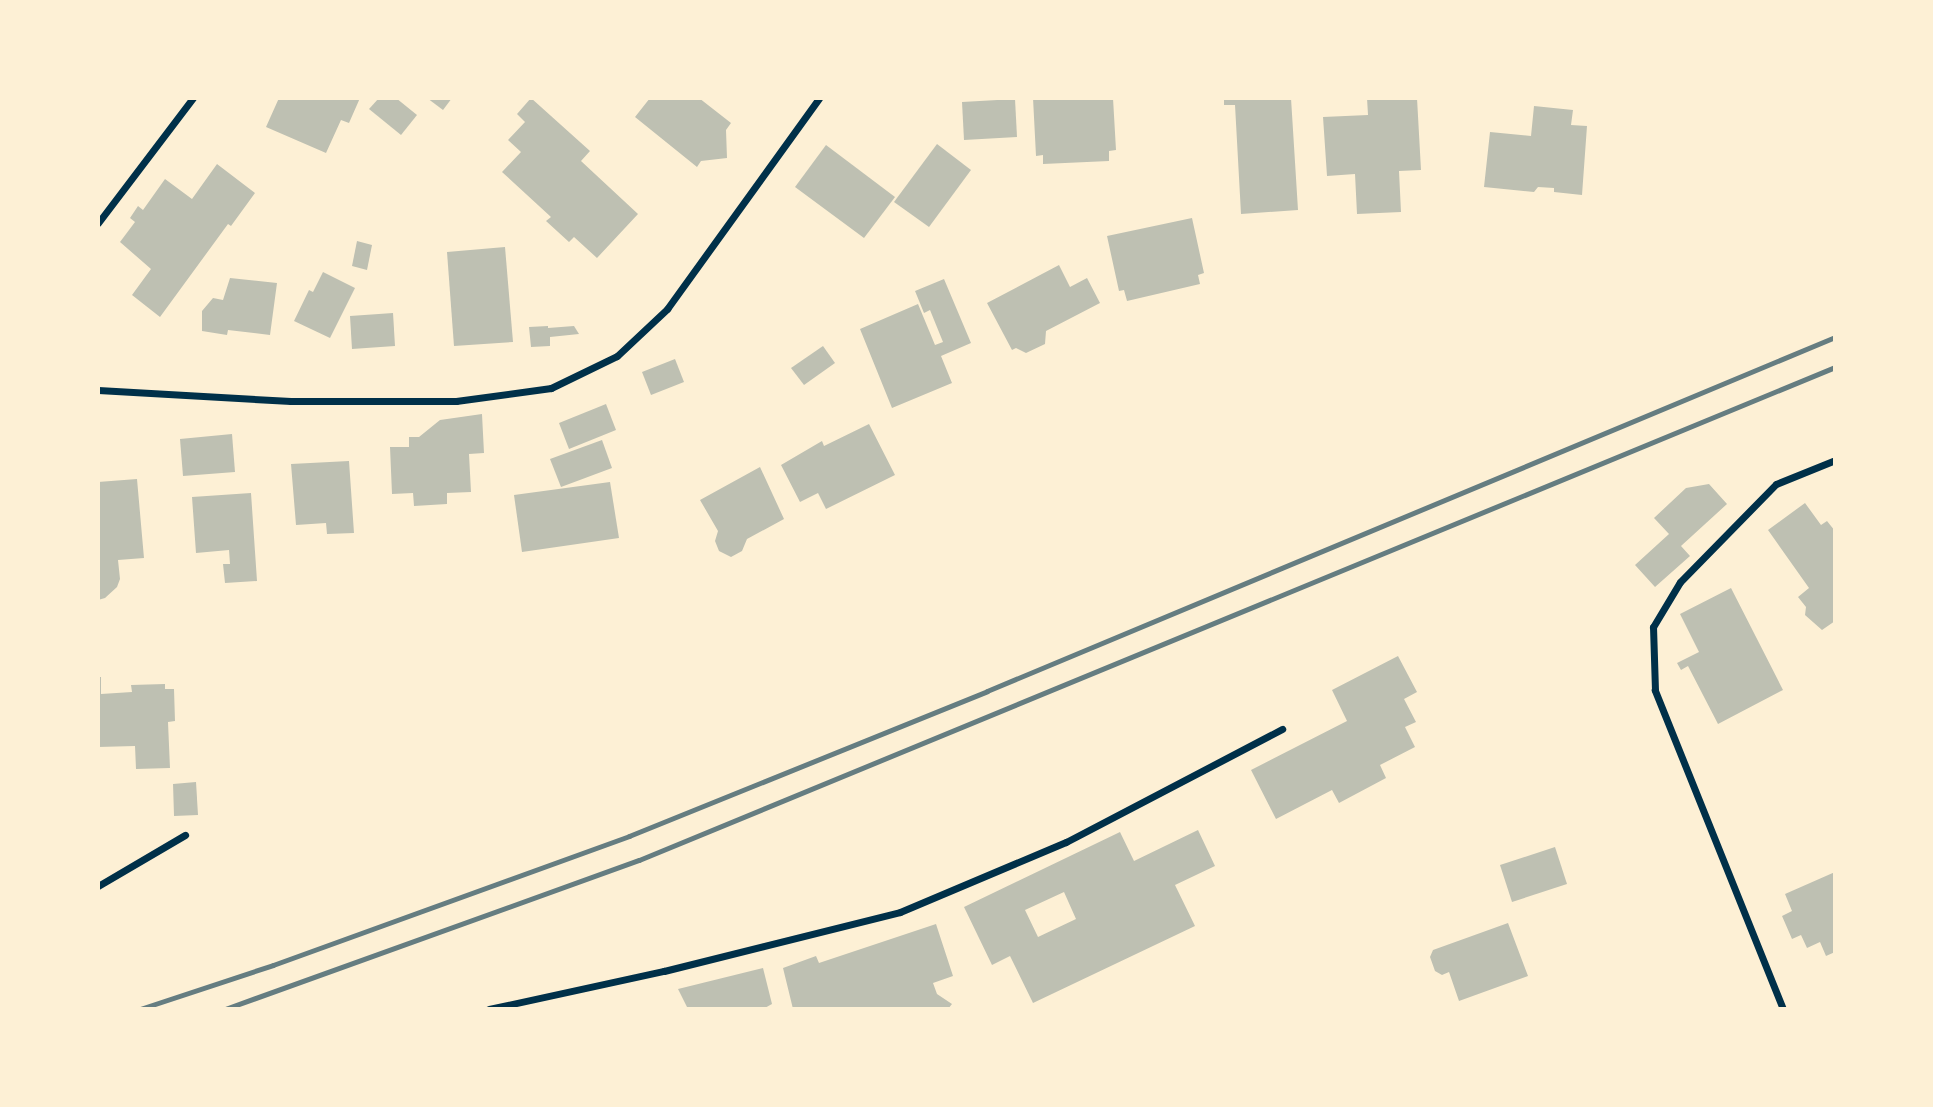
<!DOCTYPE html>
<style>
body{margin:0}
#map{position:relative;width:1933px;height:1107px;overflow:hidden;background:#fdf0d5;font-family:Figtree,sans-serif}
div>[style]{position:absolute}
[style*='--x']{left:calc(var(--x)*1px);top:calc(var(--y)*1px);width:calc(var(--w)*1px);rotate:calc(var(--a)*1deg)}
.building>*{inset:0;background:#bec0b2}
.minor>*{height:7px;margin:-3.5px;padding:0 3.5px;transform-origin:3.5px;border-radius:3.5px;background:#003049}
.rail>*{height:5px;margin:-2.5px;padding:0 2.5px;transform-origin:2.5px;border-radius:2.5px;background:#657d81}
span{translate:-50% -50%;white-space:nowrap;text-align:center;line-height:1.15;-webkit-text-stroke:7px #fdf0d5;paint-order:stroke}
.frame{position:absolute;inset:0;border:100px solid #fdf0d5;pointer-events:none}
</style>
<div id="map">
<div class="building">
<div style="clip-path:polygon(279px 98px,360px 98px,349px 123px,341px 120px,326px 153px,266px 127px)"></div>
<div style="clip-path:polygon(379px 98px,396px 98px,417px 115px,401px 135px,369px 109px)"></div>
<div style="clip-path:polygon(427px 98px,452px 98px,443px 110px)"></div>
<div style="clip-path:polygon(531px 98px,590px 151px,581px 161px,638px 214px,597px 258px,574px 237px,569px 242px,546px 221px,551px 217px,502px 172px,521px 152px,508px 140px,525px 122px,517px 114px)"></div>
<div style="clip-path:polygon(650px 98px,699px 98px,731px 123px,726px 130px,727px 158px,701px 161px,697px 167px,635px 117px)"></div>
<div style="clip-path:polygon(1033px 98px,1113px 98px,1116px 150px,1109px 151px,1109px 161px,1043px 164px,1043px 155px,1036px 156px)"></div>
<div style="clip-path:polygon(1224px 98px,1291px 98px,1298px 210px,1241px 214px,1235px 105px,1224px 105px)"></div>
<div style="clip-path:polygon(1367px 98px,1417px 98px,1421px 170px,1399px 171px,1401px 212px,1357px 214px,1355px 174px,1327px 176px,1323px 117px,1368px 115px)"></div>
<div style="clip-path:polygon(1015px 99px,1017px 137px,964px 140px,962px 102px)"></div>
<div style="clip-path:polygon(1534px 106px,1573px 110px,1571px 125px,1587px 126px,1582px 195px,1554px 192px,1554px 188px,1538px 187px,1534px 192px,1484px 187px,1490px 132px,1531px 136px)"></div>
<div style="clip-path:polygon(937px 144px,971px 170px,929px 227px,894px 202px)"></div>
<div style="clip-path:polygon(826px 145px,895px 197px,864px 238px,795px 187px)"></div>
<div style="clip-path:polygon(217px 164px,255px 193px,231px 226px,228px 224px,160px 317px,132px 295px,151px 269px,120px 242px,135px 222px,130px 218px,138px 206px,143px 210px,165px 179px,192px 199px)"></div>
<div style="clip-path:polygon(1192px 218px,1204px 273px,1198px 275px,1200px 284px,1127px 301px,1124px 290px,1119px 291px,1107px 236px)"></div>
<div style="clip-path:polygon(357px 241px,372px 245px,367px 270px,352px 266px)"></div>
<div style="clip-path:polygon(505px 247px,513px 342px,454px 346px,447px 252px)"></div>
<div style="clip-path:polygon(1059px 265px,1070px 287px,1087px 278px,1100px 303px,1046px 331px,1045px 344px,1026px 353px,1016px 348px,1012px 350px,987px 303px)"></div>
<div style="clip-path:polygon(323px 272px,355px 288px,330px 338px,294px 321px,309px 290px,313px 292px)"></div>
<div style="clip-path:polygon(230px 278px,277px 283px,270px 335px,228px 330px,227px 335px,202px 331px,202px 311px,213px 298px,223px 300px)"></div>
<div style="clip-path:polygon(944px 279px,971px 343px,941px 356px,952px 383px,892px 408px,860px 329px,918px 304px,935px 345px,943px 342px,930px 310px,924px 313px,915px 291px)"></div>
<div style="clip-path:polygon(393px 313px,395px 346px,352px 349px,350px 316px)"></div>
<div style="clip-path:polygon(548px 326px,548px 328px,574px 326px,579px 334px,550px 337px,550px 346px,531px 347px,529px 327px)"></div>
<div style="clip-path:polygon(823px 346px,835px 363px,804px 385px,791px 368px)"></div>
<div style="clip-path:polygon(675px 359px,684px 382px,651px 395px,642px 372px)"></div>
<div style="clip-path:polygon(606px 404px,616px 430px,569px 449px,559px 423px)"></div>
<div style="clip-path:polygon(482px 414px,484px 453px,469px 454px,471px 492px,447px 493px,447px 504px,414px 506px,413px 493px,392px 494px,390px 447px,409px 447px,409px 437px,419px 437px,440px 420px)"></div>
<div style="clip-path:polygon(869px 424px,895px 475px,826px 509px,818px 493px,800px 502px,781px 465px,822px 441px,824px 446px)"></div>
<div style="clip-path:polygon(232px 434px,235px 472px,183px 476px,180px 439px)"></div>
<div style="clip-path:polygon(602px 440px,612px 468px,561px 487px,550px 459px)"></div>
<div style="clip-path:polygon(349px 461px,354px 533px,327px 534px,326px 523px,296px 525px,291px 464px)"></div>
<div style="clip-path:polygon(760px 467px,784px 519px,747px 539px,742px 551px,731px 557px,719px 551px,715px 541px,718px 531px,700px 500px)"></div>
<div style="clip-path:polygon(137px 479px,144px 558px,118px 560px,120px 579px,117px 587px,105px 598px,98px 600px,98px 482px)"></div>
<div style="clip-path:polygon(610px 482px,619px 538px,522px 552px,514px 495px)"></div>
<div style="clip-path:polygon(1709px 484px,1727px 504px,1681px 546px,1690px 556px,1655px 587px,1635px 565px,1669px 534px,1654px 518px,1686px 488px)"></div>
<div style="clip-path:polygon(251px 493px,257px 581px,225px 583px,223px 564px,230px 564px,229px 550px,196px 553px,192px 497px)"></div>
<div style="clip-path:polygon(1805px 503px,1821px 525px,1827px 521px,1835px 531px,1835px 621px,1822px 630px,1805px 615px,1806px 607px,1798px 597px,1809px 588px,1768px 530px)"></div>
<div style="clip-path:polygon(1731px 588px,1783px 690px,1718px 724px,1688px 666px,1681px 670px,1677px 663px,1699px 652px,1680px 614px)"></div>
<div style="clip-path:polygon(1398px 656px,1417px 692px,1404px 699px,1416px 722px,1405px 727px,1415px 747px,1380px 765px,1386px 778px,1339px 803px,1332px 790px,1276px 819px,1251px 770px,1347px 721px,1332px 690px)"></div>
<div style="clip-path:polygon(98px 677px,101px 677px,101px 694px,132px 692px,131px 685px,165px 684px,165px 689px,174px 689px,175px 721px,168px 722px,170px 768px,136px 769px,135px 746px,98px 747px)"></div>
<div style="clip-path:polygon(196px 782px,198px 815px,174px 816px,173px 784px)"></div>
<div style="clip-path:polygon(evenodd,1198px 830px,1215px 866px,1175px 885px,1195px 926px,1033px 1003px,1010px 956px,992px 965px,964px 907px,1120px 832px,1134px 861px,1198px 830px,1064px 892px,1076px 919px,1038px 937px,1025px 910px,1064px 892px)"></div>
<div style="clip-path:polygon(1555px 847px,1567px 884px,1512px 902px,1500px 865px)"></div>
<div style="clip-path:polygon(1835px 872px,1835px 952px,1826px 956px,1820px 942px,1807px 948px,1801px 935px,1792px 939px,1782px 916px,1792px 911px,1785px 894px)"></div>
<div style="clip-path:polygon(1508px 923px,1528px 976px,1459px 1001px,1449px 972px,1442px 975px,1435px 971px,1430px 957px,1433px 950px)"></div>
<div style="clip-path:polygon(936px 924px,953px 976px,933px 983px,937px 994px,952px 1004px,948px 1009px,793px 1009px,783px 968px,816px 956px,819px 963px)"></div>
<div style="clip-path:polygon(763px 968px,772px 1004px,763px 1009px,688px 1009px,678px 989px)"></div>
</div>
<div class="minor">
<div style="--x:98;--y:223;--w:157;--a:-52.8"></div>
<div style="--x:98;--y:390;--w:193;--a:3.3"></div>
<div style="--x:291;--y:401;--w:165;--a:0"></div>
<div style="--x:456;--y:401;--w:96;--a:-7.8"></div>
<div style="--x:551;--y:388;--w:73;--a:-25.9"></div>
<div style="--x:617;--y:356;--w:69;--a:-43.2"></div>
<div style="--x:667;--y:309;--w:260;--a:-54.2"></div>
<div style="--x:98;--y:886;--w:101;--a:-30.4"></div>
<div style="--x:489;--y:1009;--w:179;--a:-12.3"></div>
<div style="--x:664;--y:971;--w:243;--a:-14"></div>
<div style="--x:900;--y:912;--w:180;--a:-22.9"></div>
<div style="--x:1066;--y:842;--w:244;--a:-27.6"></div>
<div style="--x:1783;--y:1009;--w:344;--a:-111.9"></div>
<div style="--x:1655;--y:690;--w:63;--a:-91.8"></div>
<div style="--x:1653;--y:627;--w:52;--a:-59"></div>
<div style="--x:1680;--y:582;--w:137;--a:-45.6"></div>
<div style="--x:1776;--y:484;--w:64;--a:-22.1"></div>
</div>
<div class="rail">
<div style="--x:140;--y:1009;--w:140;--a:-18.3"></div>
<div style="--x:273;--y:965;--w:379;--a:-19.9"></div>
<div style="--x:629;--y:836;--w:386;--a:-22"></div>
<div style="--x:987;--y:691;--w:919;--a:-22.66"></div>
<div style="--x:225;--y:1009;--w:440;--a:-19.8"></div>
<div style="--x:639;--y:860;--w:1294;--a:-22.4"></div>
</div>
<div class="frame"></div>
</div>
